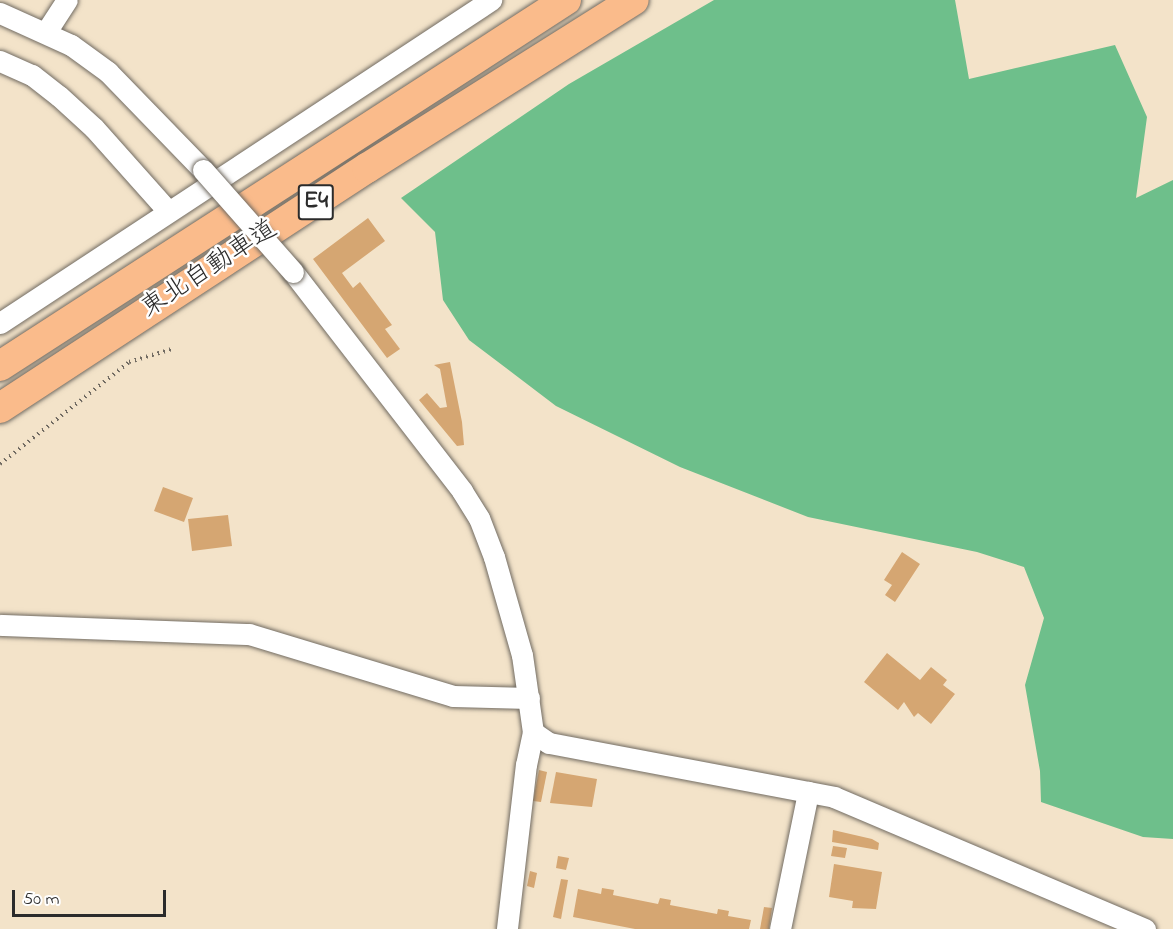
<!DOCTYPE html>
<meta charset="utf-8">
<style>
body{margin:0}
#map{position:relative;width:1173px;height:929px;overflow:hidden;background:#f3e3c9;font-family:"Indie Flower","Klee One",sans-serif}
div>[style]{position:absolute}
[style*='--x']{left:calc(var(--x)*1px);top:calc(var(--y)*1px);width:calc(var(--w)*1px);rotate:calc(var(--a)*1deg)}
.forest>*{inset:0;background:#6ebf8b}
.building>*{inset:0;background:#d5a672}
.path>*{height:4px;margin-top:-2px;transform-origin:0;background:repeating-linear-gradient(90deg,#716b62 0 1.5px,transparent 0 6px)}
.roads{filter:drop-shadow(0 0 2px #716b62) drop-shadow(0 0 2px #716b62)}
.minor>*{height:21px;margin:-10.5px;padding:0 10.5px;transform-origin:10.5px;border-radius:10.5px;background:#fff}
.highway>*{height:30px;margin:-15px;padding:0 15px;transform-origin:15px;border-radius:15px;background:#fabb8b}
.bridges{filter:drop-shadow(0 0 2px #716b62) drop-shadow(0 0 2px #716b62)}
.minor-bridge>*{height:21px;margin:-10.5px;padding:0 10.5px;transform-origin:10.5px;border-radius:10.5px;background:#fff}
span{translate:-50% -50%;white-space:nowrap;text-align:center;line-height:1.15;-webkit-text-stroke:5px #fff;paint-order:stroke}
.shield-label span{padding:2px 4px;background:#fff;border:2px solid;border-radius:4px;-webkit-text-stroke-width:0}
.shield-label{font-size:24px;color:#2b2b2b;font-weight:700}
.street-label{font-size:26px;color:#2b2b2b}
.scale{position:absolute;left:12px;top:890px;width:154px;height:27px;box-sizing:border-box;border:3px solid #2b2b2b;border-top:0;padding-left:8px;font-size:18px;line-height:21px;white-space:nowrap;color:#2b2b2b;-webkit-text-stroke:4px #fff;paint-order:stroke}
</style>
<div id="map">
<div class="forest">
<div style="clip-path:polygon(714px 0,955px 0,969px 79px,1115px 45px,1147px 117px,1136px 198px,1173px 180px,1173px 839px,1143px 837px,1041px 802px,1040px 771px,1025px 685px,1044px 618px,1024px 567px,977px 552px,808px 517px,680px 467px,556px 406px,469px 340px,443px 300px,435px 232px,401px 198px,569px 84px)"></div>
</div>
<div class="building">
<div style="clip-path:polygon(368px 218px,385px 241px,342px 273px,353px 288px,360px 282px,392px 325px,385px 329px,400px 349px,387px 358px,313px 259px)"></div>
<div style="clip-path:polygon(450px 362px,462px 422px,464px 445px,457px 446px,419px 400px,427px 393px,440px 408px,447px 407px,440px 369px,434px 365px)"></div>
<div style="clip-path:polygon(163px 487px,193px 498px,184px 522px,154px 511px)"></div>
<div style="clip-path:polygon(228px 515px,232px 546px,192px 551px,188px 519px)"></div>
<div style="clip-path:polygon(902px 552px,920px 564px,895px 602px,885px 595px,892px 585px,884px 580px)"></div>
<div style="clip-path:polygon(887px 653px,920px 680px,931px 667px,947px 680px,943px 685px,955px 694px,931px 724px,918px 713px,914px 717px,904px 702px,898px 710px,864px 682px)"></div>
<div style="clip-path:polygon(539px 770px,547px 772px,541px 802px,533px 801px)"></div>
<div style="clip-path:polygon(556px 772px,597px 779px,592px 807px,550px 803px)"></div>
<div style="clip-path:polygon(833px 830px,872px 839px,879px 843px,878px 850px,832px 842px)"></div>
<div style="clip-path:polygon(833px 846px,847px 848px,845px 858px,831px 856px)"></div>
<div style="clip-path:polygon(558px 856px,569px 858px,566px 870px,556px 868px)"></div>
<div style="clip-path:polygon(834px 864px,882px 872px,876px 909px,852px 908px,853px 901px,829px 897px)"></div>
<div style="clip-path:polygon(530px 871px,537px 873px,534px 888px,527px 886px)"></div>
<div style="clip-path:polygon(561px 879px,568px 880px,561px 919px,553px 917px)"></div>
<div style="clip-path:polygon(602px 888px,614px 890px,613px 895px,658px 904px,660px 898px,671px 900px,670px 905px,717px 914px,718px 909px,729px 911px,728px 916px,751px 920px,749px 929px,635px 929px,573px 917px,578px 889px,601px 894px)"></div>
<div style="clip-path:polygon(764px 907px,772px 908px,769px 929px,760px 929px)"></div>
</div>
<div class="path">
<div style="--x:0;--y:464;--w:164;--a:-38.3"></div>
<div style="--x:129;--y:362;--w:45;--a:-16.8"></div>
</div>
<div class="roads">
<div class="minor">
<div style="--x:0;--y:13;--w:78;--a:24.3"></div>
<div style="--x:71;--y:45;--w:46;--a:36.1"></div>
<div style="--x:108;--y:72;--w:136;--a:45.9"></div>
<div style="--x:46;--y:32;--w:38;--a:-57"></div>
<div style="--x:0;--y:61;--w:35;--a:24"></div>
<div style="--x:32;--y:75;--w:34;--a:38"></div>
<div style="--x:59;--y:96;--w:47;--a:42.4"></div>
<div style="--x:94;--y:128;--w:111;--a:48.3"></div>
<div style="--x:293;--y:272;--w:277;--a:52.3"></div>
<div style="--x:462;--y:491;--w:32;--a:58"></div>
<div style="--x:479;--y:518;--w:42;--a:69"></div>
<div style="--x:494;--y:557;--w:102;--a:74.1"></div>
<div style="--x:522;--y:655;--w:78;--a:81.9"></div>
<div style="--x:533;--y:732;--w:33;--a:102"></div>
<div style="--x:526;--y:764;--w:166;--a:96.6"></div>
<div style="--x:0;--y:323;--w:588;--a:-33.34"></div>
<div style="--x:0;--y:625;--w:249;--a:2.1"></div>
<div style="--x:249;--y:634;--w:213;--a:16.9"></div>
<div style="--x:453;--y:696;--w:76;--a:1.5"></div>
<div style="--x:533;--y:732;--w:19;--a:35"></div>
<div style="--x:549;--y:743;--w:290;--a:10.7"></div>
<div style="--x:834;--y:797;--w:338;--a:23"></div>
<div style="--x:780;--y:929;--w:140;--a:-78.4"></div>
</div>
<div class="highway">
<div style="--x:0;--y:366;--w:674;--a:-32.89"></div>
<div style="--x:0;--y:408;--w:439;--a:-33.2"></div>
<div style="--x:367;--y:168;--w:315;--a:-32.2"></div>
</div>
</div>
<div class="bridges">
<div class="minor-bridge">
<div style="--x:203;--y:170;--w:136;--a:48.6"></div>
</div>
</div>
<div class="shield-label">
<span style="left:316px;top:202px">E4</span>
</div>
<div class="street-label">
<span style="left:210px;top:270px;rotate:-33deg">東北自動車道</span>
</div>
<div class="scale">50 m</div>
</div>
